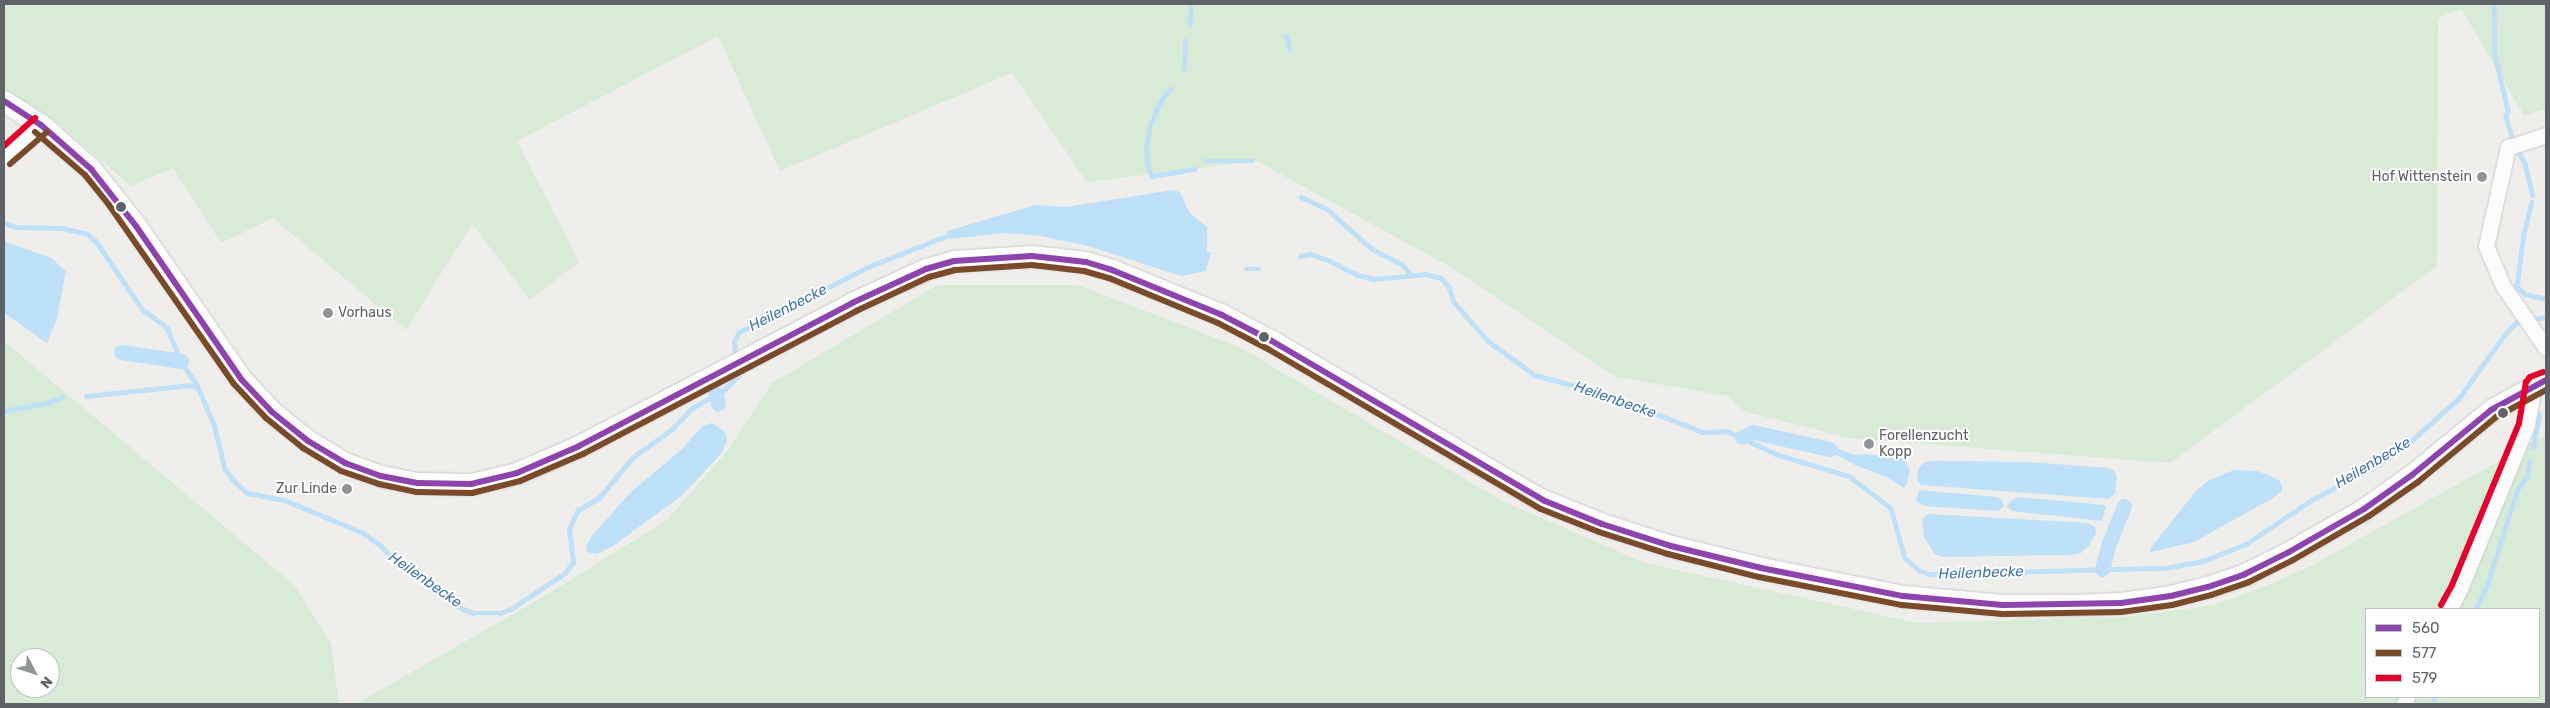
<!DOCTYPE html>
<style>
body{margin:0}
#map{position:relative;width:2550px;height:708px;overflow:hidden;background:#efeeea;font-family:Rubik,sans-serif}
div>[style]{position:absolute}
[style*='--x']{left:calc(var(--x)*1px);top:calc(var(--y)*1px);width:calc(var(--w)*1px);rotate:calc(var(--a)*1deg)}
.green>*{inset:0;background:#d8ebd6}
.water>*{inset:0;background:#bfe0f9}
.stream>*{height:4.5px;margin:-2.25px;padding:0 2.25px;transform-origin:2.25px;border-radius:2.25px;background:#bfe0f9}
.canal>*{height:15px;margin:-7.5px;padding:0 7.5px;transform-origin:7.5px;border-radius:7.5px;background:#bfe0f9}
.roads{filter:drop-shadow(0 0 1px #cbcccc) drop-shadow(0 0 1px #cbcccc)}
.minor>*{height:15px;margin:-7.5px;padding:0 7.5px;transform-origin:7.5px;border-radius:7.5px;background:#fdfcfc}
.secondary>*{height:21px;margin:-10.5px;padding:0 10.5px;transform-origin:10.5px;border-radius:10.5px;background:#fdfcfc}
.bus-1>*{height:6px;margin:-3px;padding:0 3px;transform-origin:3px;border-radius:3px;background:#8e44ad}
.bus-2>*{height:6px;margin:-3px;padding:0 3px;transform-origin:3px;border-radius:3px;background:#7a4b2a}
.bus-3>*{height:6px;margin:-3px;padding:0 3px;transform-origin:3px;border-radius:3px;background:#e4002b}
.dots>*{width:14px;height:14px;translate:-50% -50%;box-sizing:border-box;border:2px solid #fff;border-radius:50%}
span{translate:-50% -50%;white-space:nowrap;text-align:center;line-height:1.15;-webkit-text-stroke:4px #fff;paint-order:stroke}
.poi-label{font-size:14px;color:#5f6368}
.right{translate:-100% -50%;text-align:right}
.left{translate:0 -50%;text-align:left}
.water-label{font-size:15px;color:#4174aa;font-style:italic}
.frame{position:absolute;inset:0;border:5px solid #5f6368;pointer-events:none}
.legend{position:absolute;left:2365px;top:608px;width:175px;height:90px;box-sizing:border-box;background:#fff;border:1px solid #bfc1c3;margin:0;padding:6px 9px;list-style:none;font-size:15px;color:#5f6368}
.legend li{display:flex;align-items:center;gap:10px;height:25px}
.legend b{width:25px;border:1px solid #bfc1c3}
.north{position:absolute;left:10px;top:648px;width:50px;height:50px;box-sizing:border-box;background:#fff;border:1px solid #bfc1c3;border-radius:50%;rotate:130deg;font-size:14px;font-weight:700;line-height:20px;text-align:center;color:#5f6368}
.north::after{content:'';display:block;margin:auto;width:18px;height:22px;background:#919496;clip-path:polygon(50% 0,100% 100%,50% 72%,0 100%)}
</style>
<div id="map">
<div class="green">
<div style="clip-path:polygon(4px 4px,2546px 4px,2546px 109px,2524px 115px,2461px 9px,2438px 18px,2437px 266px,2170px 463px,1849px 438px,1742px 411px,1728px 396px,1616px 377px,1454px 269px,1257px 161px,1087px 182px,1012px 73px,780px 171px,718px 36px,517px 141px,579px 262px,530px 300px,472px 224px,406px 330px,273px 218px,221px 243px,173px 168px,131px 186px,58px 123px,29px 104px,4px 91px)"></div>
<div style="clip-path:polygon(evenodd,938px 285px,1078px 285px,1239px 347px,1502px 501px,1645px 563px,1917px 623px,2128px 617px,2214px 605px,2261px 588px,2309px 567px,2546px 435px,2546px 704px,356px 704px,548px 594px,667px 520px,728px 450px,772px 383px,938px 285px,2366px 609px,2539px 609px,2539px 697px,2366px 697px,2366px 609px)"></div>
<div style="clip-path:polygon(evenodd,4px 341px,294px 585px,331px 643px,339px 704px,4px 704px,4px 341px,20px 658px,50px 658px,50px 688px,20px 688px,20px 658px)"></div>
</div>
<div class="water">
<div style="clip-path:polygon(1173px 190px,1180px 192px,1189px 212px,1207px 227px,1207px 251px,1211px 253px,1206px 271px,1181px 276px,1088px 246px,1041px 236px,1003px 233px,950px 239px,947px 231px,1036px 205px,1066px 207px)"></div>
<div style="clip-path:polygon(4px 241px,51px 258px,66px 271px,57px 318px,47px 343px,4px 313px)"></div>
<div style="clip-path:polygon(712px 423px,723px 430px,727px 437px,727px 441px,721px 454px,696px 481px,681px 496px,613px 546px,597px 554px,587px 552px,586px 547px,591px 537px,630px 493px,683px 448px,702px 426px)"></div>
<div style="clip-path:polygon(1830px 446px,1852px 454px,1902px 456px,1910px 470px,1907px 484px,1904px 488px,1887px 477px,1855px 465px,1829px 451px)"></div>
<div style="clip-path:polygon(1936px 461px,2028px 462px,2109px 468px,2115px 472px,2117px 478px,2115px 493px,2109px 499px,1921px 485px,1917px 480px,1918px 469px,1925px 462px)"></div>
<div style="clip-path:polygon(2234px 470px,2257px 471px,2269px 475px,2279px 480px,2282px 486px,2282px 491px,2273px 498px,2194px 542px,2151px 552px,2150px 549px,2195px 492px,2208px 481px)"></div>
<div style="clip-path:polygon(1919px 490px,1997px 497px,2002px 500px,2004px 506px,1998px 511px,1924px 506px,1916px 501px)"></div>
<div style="clip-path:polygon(2018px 497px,2104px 505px,2106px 507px,2102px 521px,2012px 511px,2007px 507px,2009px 502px)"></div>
<div style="clip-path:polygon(1930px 514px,2089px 523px,2095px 527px,2096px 533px,2089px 546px,2081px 553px,2070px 555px,1943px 557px,1935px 554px,1924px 537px,1922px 522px,1925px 516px)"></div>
</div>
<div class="stream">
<div style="--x:2494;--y:4;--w:51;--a:88.9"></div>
<div style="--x:2495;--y:55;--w:57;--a:76.7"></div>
<div style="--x:2508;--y:110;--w:7;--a:106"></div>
<div style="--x:2506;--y:117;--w:24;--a:73"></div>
<div style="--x:1189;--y:25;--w:17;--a:-83"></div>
<div style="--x:1286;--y:35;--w:15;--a:74"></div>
<div style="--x:1184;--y:69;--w:28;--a:-88"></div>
<div style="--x:1171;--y:89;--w:16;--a:130"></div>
<div style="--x:1161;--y:101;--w:25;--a:113"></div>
<div style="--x:1151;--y:124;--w:23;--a:100"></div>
<div style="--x:1147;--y:147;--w:17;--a:87"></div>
<div style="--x:1148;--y:164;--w:13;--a:72"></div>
<div style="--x:1152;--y:176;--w:43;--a:-9.5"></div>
<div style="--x:2518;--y:150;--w:16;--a:63"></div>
<div style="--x:2525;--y:164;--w:32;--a:76"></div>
<div style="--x:1205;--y:161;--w:48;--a:0"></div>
<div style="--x:1301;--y:197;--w:29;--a:25"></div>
<div style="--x:1327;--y:209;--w:60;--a:41.6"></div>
<div style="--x:1372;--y:249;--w:34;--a:27"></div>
<div style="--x:1402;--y:264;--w:14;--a:51"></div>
<div style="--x:2532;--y:202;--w:32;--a:104"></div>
<div style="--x:2524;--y:233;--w:54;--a:97.4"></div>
<div style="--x:2517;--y:287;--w:11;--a:41"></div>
<div style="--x:2525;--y:294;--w:22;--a:13"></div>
<div style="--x:4;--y:223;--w:13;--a:18"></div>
<div style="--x:16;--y:227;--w:47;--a:1.2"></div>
<div style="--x:63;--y:228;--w:25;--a:14"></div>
<div style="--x:87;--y:234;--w:11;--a:38"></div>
<div style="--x:96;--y:241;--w:82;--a:55.9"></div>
<div style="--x:142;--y:309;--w:31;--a:36"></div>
<div style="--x:167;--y:327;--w:37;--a:68"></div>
<div style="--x:181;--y:361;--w:27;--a:56"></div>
<div style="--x:196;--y:383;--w:45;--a:66.3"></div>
<div style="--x:214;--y:424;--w:46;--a:76.3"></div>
<div style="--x:225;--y:469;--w:18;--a:52"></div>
<div style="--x:236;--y:483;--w:16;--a:40"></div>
<div style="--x:248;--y:493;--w:38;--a:11"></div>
<div style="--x:285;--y:500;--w:85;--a:22.9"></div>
<div style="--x:363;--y:533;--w:21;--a:35"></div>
<div style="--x:380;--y:545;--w:29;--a:44"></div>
<div style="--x:401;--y:565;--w:69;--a:36.2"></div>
<div style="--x:457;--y:606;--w:17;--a:24"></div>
<div style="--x:473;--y:613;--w:27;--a:0"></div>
<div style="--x:500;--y:613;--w:12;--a:-20"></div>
<div style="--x:511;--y:609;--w:65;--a:-33.7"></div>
<div style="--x:565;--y:573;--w:14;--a:-54"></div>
<div style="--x:573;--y:562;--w:33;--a:-97"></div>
<div style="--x:569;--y:529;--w:21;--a:-65"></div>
<div style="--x:578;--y:510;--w:24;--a:-30"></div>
<div style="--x:599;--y:498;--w:53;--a:-50.3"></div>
<div style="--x:633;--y:457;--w:47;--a:-35.4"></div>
<div style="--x:671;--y:430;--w:30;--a:-46"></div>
<div style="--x:692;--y:408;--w:37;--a:-29"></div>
<div style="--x:724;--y:390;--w:20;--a:-45"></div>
<div style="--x:738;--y:376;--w:5;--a:-101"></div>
<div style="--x:1300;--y:256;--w:10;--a:-11"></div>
<div style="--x:1310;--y:254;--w:21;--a:19"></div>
<div style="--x:1330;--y:261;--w:30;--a:27"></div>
<div style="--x:1357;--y:275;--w:17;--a:13"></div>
<div style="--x:1374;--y:279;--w:51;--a:-5.6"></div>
<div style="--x:1425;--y:274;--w:16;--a:14"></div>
<div style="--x:1441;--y:278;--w:12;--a:48"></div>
<div style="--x:1449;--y:287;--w:16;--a:72"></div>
<div style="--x:1454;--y:302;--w:52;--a:48.9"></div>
<div style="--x:1488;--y:341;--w:58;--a:35.9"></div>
<div style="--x:1535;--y:375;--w:73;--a:15"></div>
<div style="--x:1606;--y:394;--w:104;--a:21.4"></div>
<div style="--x:1703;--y:432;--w:24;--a:-2"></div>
<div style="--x:1727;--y:431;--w:54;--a:25.1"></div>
<div style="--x:1776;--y:454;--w:76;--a:16.8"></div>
<div style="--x:1849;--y:476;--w:53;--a:37.3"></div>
<div style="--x:1891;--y:508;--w:52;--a:74.4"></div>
<div style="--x:1905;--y:558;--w:18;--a:41"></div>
<div style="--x:1919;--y:570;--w:11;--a:22"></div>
<div style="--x:1929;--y:574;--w:235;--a:-1.5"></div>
<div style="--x:2164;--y:568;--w:40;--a:-10"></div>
<div style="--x:2203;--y:561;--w:46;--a:-21.6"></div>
<div style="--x:2246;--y:544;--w:77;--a:-33.9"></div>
<div style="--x:2310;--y:501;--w:77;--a:-27.9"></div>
<div style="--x:2378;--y:465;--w:37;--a:-35"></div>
<div style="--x:2408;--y:444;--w:69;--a:-42"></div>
<div style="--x:2459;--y:398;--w:79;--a:-54.3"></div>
<div style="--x:2505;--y:334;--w:16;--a:-45"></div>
<div style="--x:2516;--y:323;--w:7;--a:-16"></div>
<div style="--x:1246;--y:269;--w:13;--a:0"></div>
<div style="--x:2531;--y:319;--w:15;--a:-8"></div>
<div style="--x:735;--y:358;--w:17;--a:-93"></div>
<div style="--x:734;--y:341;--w:10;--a:-61"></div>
<div style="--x:739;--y:332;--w:144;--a:-26.7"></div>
<div style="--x:868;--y:267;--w:87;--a:-21.6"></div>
<div style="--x:86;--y:396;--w:105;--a:-6"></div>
<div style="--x:190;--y:385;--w:8;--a:14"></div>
<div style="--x:4;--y:411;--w:44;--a:-10.5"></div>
<div style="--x:47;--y:403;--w:17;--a:-21"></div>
<div style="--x:2533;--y:447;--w:33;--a:-79"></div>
<div style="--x:2476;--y:609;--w:23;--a:-65"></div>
<div style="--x:2486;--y:588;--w:103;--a:-72.4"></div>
<div style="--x:2517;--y:490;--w:17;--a:-54"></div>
<div style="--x:2527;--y:476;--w:15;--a:-82"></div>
<div style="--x:2432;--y:704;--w:8;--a:-67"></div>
</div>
<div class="canal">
<div style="--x:121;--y:352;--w:61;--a:8.5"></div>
<div style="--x:716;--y:394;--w:10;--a:79"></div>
<div style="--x:1742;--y:437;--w:12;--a:-24"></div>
<div style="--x:1753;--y:432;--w:78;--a:12.6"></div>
<div style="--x:2102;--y:569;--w:27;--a:-75"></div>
<div style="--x:2109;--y:543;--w:40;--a:-68"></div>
</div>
<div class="roads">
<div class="minor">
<div style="--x:2546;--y:135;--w:40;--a:162"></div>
<div style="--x:2508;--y:147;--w:101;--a:102.5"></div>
<div style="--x:2486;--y:246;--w:43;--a:67"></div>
<div style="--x:2503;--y:286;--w:75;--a:55.3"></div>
<div style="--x:4;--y:157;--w:49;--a:-40.9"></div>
<div style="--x:2449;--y:609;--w:23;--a:-61"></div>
<div style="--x:2460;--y:589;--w:177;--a:-67.8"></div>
<div style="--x:2527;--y:425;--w:41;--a:-80.1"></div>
<div style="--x:2404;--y:704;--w:8;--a:-67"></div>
</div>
<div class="secondary">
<div style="--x:4;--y:101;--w:44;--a:33"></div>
<div style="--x:41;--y:125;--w:67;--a:41.3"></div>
<div style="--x:91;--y:169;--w:73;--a:51.7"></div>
<div style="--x:136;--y:226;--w:186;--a:55.5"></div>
<div style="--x:241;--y:379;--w:45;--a:46.8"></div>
<div style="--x:272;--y:412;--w:46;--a:38.9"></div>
<div style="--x:308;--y:441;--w:43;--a:30.7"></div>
<div style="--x:345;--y:463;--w:38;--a:20"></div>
<div style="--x:381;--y:476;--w:38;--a:11"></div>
<div style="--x:418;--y:483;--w:53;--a:1.1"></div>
<div style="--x:471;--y:484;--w:47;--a:-13.4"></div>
<div style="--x:517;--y:473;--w:68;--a:-23.5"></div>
<div style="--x:579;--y:446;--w:308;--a:-27.6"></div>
<div style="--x:852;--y:303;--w:81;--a:-24.7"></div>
<div style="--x:926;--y:269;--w:29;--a:-16"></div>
<div style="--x:954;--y:261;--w:78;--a:-3.7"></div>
<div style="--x:1032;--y:256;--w:54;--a:6.3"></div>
<div style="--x:1086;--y:262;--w:27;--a:17"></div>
<div style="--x:1112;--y:270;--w:119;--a:22.2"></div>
<div style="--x:1222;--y:315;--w:56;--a:27.5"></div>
<div style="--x:1272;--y:341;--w:291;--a:30.6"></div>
<div style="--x:1522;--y:489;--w:26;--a:28"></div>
<div style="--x:1545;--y:501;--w:61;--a:22"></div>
<div style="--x:1602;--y:524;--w:72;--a:17.7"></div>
<div style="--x:1671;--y:546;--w:93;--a:13.7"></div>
<div style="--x:1761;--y:568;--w:145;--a:11.2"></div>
<div style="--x:1903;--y:596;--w:100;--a:5.1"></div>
<div style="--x:2003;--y:605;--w:68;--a:0"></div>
<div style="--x:2071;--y:605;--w:50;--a:-2.3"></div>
<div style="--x:2121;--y:603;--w:50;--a:-8"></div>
<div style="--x:2171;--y:596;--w:38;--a:-14"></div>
<div style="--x:2208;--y:587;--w:39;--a:-19"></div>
<div style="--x:2245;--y:574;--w:49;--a:-26.6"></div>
<div style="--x:2289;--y:552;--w:86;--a:-29.8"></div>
<div style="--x:2364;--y:509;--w:59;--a:-35.3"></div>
<div style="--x:2412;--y:475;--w:102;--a:-39.4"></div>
<div style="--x:2491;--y:410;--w:63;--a:-28.6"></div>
</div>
</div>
<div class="bus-1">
<div style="--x:4;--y:101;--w:44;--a:33"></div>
<div style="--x:41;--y:125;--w:67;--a:41.3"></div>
<div style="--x:91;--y:169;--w:73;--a:51.7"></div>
<div style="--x:136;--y:226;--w:186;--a:55.5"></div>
<div style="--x:241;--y:379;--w:45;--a:46.8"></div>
<div style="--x:272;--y:412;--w:46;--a:38.9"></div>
<div style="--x:308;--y:441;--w:43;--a:30.7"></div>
<div style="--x:345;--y:463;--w:38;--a:20"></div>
<div style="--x:381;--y:476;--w:38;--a:11"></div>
<div style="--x:418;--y:483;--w:53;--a:1.1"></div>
<div style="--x:471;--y:484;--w:47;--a:-13.4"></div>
<div style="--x:517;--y:473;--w:68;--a:-23.5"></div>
<div style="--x:579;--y:446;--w:308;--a:-27.6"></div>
<div style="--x:852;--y:303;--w:81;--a:-24.7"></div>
<div style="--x:926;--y:269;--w:29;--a:-16"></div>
<div style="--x:954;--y:261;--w:78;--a:-3.7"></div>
<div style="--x:1032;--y:256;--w:54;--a:6.3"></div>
<div style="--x:1086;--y:262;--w:27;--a:17"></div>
<div style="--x:1112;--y:270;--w:119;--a:22.2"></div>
<div style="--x:1222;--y:315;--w:56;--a:27.5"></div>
<div style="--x:1272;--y:341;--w:316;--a:30.4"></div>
<div style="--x:1545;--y:501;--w:61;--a:22"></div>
<div style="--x:1602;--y:524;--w:72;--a:17.7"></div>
<div style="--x:1671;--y:546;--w:93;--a:13.7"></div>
<div style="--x:1761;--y:568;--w:145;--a:11.2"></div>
<div style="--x:1903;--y:596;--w:100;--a:5.1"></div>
<div style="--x:2003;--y:605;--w:118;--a:-1"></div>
<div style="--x:2121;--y:603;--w:50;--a:-8"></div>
<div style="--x:2171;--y:596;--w:38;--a:-14"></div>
<div style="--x:2208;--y:587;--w:39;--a:-19"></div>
<div style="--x:2245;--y:574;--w:49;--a:-26.6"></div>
<div style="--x:2289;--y:552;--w:86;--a:-29.8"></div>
<div style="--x:2364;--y:509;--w:59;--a:-35.3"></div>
<div style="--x:2412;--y:475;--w:102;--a:-39.4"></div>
<div style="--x:2491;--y:410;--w:63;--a:-28.6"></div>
</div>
<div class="bus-2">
<div style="--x:35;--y:132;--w:66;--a:40.7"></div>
<div style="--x:85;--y:175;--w:38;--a:51"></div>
<div style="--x:109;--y:205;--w:218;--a:55.1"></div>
<div style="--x:234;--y:384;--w:47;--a:46.7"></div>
<div style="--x:266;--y:418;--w:48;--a:39"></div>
<div style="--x:303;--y:448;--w:44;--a:31.2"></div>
<div style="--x:341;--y:471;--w:40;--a:18.9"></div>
<div style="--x:379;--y:484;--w:39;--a:12"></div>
<div style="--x:417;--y:492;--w:55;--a:1"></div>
<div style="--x:472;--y:493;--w:49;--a:-14"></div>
<div style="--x:520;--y:481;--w:69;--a:-23.2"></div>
<div style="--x:583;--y:454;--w:308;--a:-27.6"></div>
<div style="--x:856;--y:311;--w:81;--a:-25"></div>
<div style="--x:929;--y:277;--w:27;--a:-15"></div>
<div style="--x:955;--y:270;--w:77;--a:-3.7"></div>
<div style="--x:1032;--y:265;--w:52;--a:6.6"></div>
<div style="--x:1084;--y:271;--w:26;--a:16"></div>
<div style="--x:1109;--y:278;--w:118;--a:22.4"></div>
<div style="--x:1218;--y:323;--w:56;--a:27.5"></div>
<div style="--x:1268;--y:349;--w:316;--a:30.4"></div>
<div style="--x:1541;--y:509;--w:62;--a:21.6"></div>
<div style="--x:1599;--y:532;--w:72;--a:17.7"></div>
<div style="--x:1668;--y:554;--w:94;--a:14.2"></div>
<div style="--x:1759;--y:577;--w:146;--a:11.1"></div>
<div style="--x:1902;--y:605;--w:101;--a:5.1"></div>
<div style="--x:2003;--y:614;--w:118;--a:-1"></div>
<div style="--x:2121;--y:612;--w:51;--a:-7.8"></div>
<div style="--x:2172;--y:605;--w:40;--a:-14.4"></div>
<div style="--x:2211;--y:595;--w:40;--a:-18.9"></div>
<div style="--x:2249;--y:582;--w:49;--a:-26.6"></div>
<div style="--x:2293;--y:560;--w:88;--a:-30.1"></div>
<div style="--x:2369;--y:516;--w:60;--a:-34.8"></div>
<div style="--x:2418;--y:482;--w:102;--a:-39.8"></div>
<div style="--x:2496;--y:417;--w:57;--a:-28.4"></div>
<div style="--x:10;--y:164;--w:49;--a:-40.9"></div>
</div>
<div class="bus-3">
<div style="--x:4;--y:146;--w:42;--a:-42.1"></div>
<div style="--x:2441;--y:605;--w:23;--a:-61"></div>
<div style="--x:2452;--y:585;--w:175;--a:-67.5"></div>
<div style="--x:2519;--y:423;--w:42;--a:-80.3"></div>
<div style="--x:2526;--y:382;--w:6;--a:-51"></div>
<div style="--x:2530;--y:377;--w:14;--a:-21"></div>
</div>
<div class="dots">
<div style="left:2482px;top:177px;background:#919496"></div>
<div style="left:121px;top:207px;background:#5f6368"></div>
<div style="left:328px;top:313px;background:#919496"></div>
<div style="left:1264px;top:337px;background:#5f6368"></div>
<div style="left:2503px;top:413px;background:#5f6368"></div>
<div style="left:1869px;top:444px;background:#919496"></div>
<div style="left:347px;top:489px;background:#919496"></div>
</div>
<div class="poi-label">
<span class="right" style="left:2472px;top:177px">Hof Wittenstein</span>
<span class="left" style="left:338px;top:313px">Vorhaus</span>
<span class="left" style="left:1879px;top:444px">Forellenzucht<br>Kopp</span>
<span class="right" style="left:337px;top:489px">Zur Linde</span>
</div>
<div class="water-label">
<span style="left:788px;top:308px;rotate:-27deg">Heilenbecke</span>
<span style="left:1615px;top:400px;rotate:19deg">Heilenbecke</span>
<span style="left:2373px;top:463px;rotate:-31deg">Heilenbecke</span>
<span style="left:1981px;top:573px;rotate:-2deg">Heilenbecke</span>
<span style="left:425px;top:580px;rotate:35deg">Heilenbecke</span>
</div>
<div class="frame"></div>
<ul class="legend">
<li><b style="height:6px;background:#8e44ad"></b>560</li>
<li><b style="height:6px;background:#7a4b2a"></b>577</li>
<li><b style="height:6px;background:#e4002b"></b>579</li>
</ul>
<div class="north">N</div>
</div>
